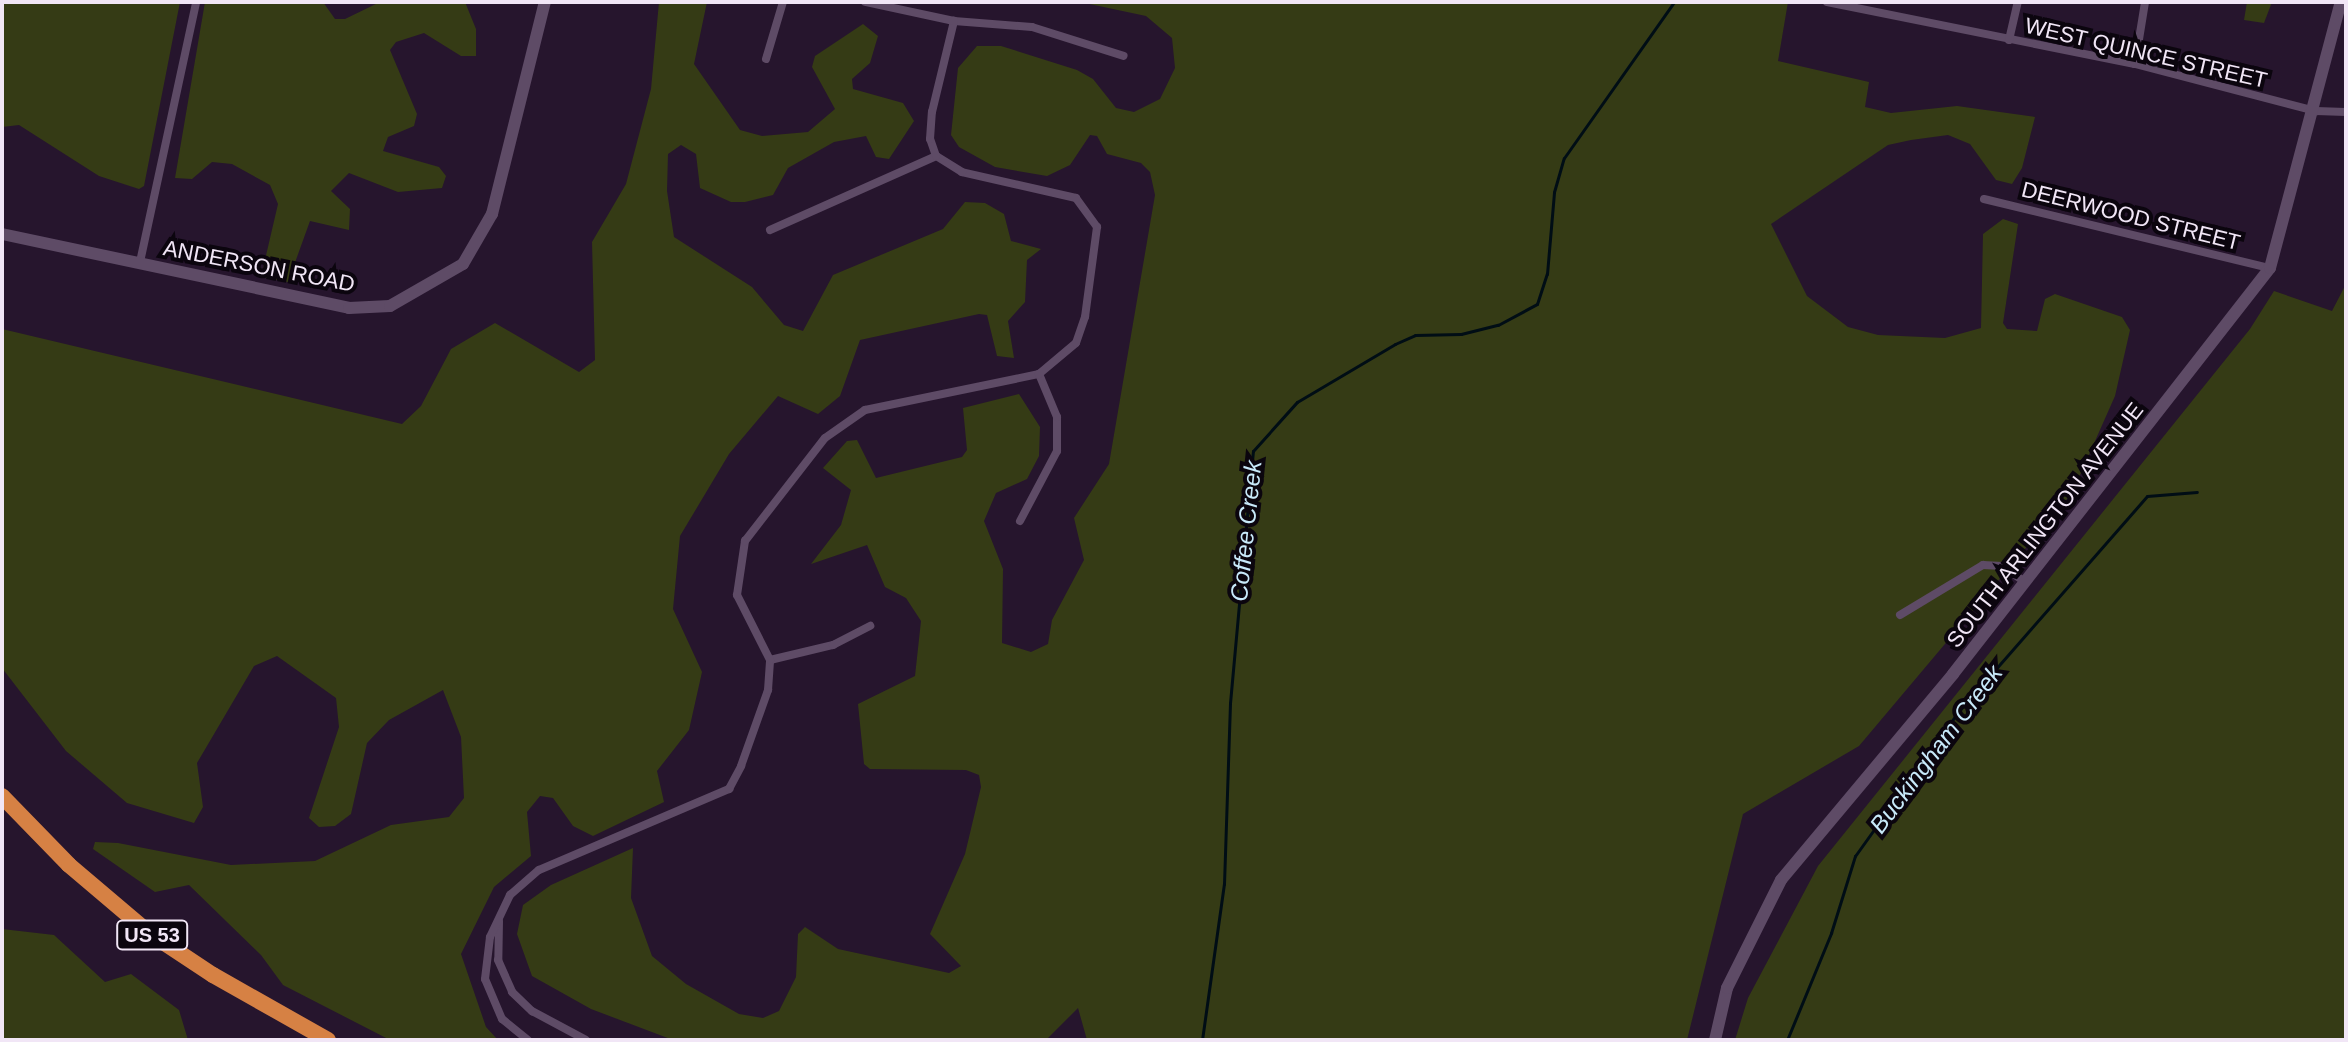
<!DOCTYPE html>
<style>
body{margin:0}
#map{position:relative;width:2348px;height:1042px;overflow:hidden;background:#26152d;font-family:Arial,sans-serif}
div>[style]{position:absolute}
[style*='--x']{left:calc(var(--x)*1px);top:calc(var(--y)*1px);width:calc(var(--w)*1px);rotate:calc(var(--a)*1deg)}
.green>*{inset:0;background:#353b15}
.stream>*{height:3px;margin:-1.5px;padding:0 1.5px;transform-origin:1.5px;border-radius:1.5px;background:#000d15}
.street>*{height:8px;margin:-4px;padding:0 4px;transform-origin:4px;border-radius:4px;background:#5e4b66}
.secondary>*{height:12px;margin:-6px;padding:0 6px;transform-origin:6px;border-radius:6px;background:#5e4b66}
.highway>*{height:16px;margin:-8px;padding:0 8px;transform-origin:8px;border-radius:8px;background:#d68144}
span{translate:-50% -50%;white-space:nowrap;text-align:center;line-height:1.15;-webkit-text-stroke:8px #0b050e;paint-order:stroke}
.shield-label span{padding:2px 6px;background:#0b050e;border:2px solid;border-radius:6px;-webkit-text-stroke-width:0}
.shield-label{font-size:20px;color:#f1e6f6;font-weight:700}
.street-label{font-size:22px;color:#f1e6f6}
.water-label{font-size:24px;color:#c8e9fa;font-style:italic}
.frame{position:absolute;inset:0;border:4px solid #f1e6f6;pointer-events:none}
</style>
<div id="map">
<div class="green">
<div style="clip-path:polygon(2px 2px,180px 2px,144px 186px,139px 189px,99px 176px,19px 125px,2px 127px)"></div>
<div style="clip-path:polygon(205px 2px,323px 2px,335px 19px,345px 19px,380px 2px,465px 2px,476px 29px,476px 56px,461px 56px,424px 33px,396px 42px,390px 50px,417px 114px,414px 126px,388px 137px,383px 151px,439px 167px,446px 176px,442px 188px,398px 192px,349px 173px,331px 191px,350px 209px,349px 230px,310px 221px,288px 282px,261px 277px,278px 204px,270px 185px,232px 164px,212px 162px,192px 179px,175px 178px)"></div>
<div style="clip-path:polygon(659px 2px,707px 2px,694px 64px,740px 130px,762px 136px,808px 132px,835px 109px,812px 67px,815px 56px,863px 24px,878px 36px,870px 63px,852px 79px,853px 89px,903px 103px,914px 121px,889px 159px,876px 157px,866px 136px,834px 142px,788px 168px,773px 195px,745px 202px,731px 202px,700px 188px,696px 154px,681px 145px,668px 154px,667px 191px,674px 237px,752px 287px,784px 325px,803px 331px,833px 275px,943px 229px,965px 202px,985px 203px,1004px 214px,1011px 241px,1041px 249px,1027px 260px,1025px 302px,1008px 321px,1014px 358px,997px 356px,987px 315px,979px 314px,860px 340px,840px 396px,818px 414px,778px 396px,729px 454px,680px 536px,673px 609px,702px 672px,689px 730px,657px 771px,664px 802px,593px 836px,573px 826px,553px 798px,540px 796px,527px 812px,531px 856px,494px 887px,461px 954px,486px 1027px,498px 1040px,390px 1040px,283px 985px,261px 955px,189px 885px,155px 892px,93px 849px,95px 842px,118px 843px,231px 865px,315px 861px,391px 825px,449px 817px,464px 798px,461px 737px,443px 690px,389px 720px,367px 743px,351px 814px,335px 826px,319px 827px,309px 818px,339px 727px,336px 698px,277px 656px,254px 666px,197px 763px,203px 807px,194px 823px,127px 803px,66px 751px,2px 668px,2px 329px,402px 424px,421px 406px,451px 349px,495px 323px,579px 372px,595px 360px,592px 242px,626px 184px,651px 89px)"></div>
<div style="clip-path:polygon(1080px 2px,1788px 2px,1778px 61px,1869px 82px,1865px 107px,1891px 113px,1957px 106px,2035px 117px,2022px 168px,2012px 184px,1996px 180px,1970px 144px,1948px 135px,1911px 140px,1888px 145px,1771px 224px,1807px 296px,1848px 327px,1878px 335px,1945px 338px,1981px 328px,1983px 234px,2003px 219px,2018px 224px,2003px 323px,2007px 329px,2037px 331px,2045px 299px,2055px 294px,2122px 317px,2130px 330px,2115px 396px,2072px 493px,1859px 746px,1743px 814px,1687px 1040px,1087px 1040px,1078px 1008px,1046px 1040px,673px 1040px,591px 1009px,532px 976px,517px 934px,523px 905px,551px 885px,633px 848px,631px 898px,652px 956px,686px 984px,739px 1014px,763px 1018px,779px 1011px,796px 977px,798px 934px,805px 927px,838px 949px,949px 973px,961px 966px,930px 934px,965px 854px,981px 787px,979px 775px,966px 770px,870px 769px,864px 764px,858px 704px,915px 676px,921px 621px,906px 598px,885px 587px,867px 545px,811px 564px,841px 525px,851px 490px,823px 468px,847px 441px,857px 440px,876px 478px,962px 457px,967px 450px,963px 408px,1019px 394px,1040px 427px,1039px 456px,1027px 479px,996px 493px,984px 521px,1003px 569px,1002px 643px,1031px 652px,1048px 644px,1052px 620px,1084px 560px,1074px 518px,1109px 464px,1155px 195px,1150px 172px,1141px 163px,1107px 154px,1097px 136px,1090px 135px,1070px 165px,1047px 176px,995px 167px,959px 147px,951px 135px,958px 68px,977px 46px,1001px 46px,1077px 70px,1093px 79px,1116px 108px,1134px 112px,1160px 99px,1175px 68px,1172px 38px,1146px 16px)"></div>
<div style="clip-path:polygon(2247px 2px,2272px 2px,2264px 23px,2244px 20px)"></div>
<div style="clip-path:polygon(2346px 284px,2346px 1040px,1735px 1040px,1748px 998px,1818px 866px,2250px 329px,2274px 291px,2332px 311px)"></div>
<div style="clip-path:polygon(2px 929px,54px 935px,105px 982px,131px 974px,179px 1010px,188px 1040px,2px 1040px)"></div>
</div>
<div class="stream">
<div style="--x:1202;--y:1040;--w:158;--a:-82"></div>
<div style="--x:1224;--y:884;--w:181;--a:-88.1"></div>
<div style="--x:1230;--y:703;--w:253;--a:-84.8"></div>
<div style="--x:1253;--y:451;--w:66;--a:-48.1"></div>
<div style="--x:1297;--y:402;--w:114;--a:-30.6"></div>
<div style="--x:1395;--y:344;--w:22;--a:-24"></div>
<div style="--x:1415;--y:335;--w:46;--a:-1.2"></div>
<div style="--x:1461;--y:334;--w:38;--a:-14"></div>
<div style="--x:1498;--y:325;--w:44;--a:-28.3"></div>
<div style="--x:1537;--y:304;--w:32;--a:-72"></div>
<div style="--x:1547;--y:274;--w:82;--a:-85.1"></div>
<div style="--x:1554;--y:192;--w:35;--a:-74"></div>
<div style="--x:1564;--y:158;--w:191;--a:-54.8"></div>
<div style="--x:1787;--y:1040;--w:116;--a:-67.6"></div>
<div style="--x:1831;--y:933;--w:81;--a:-72.7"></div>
<div style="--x:1855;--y:856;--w:177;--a:-54.4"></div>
<div style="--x:1958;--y:712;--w:287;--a:-48.8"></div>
<div style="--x:2147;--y:496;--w:50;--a:-4.6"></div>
</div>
<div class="street">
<div style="--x:1827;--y:2;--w:314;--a:11.4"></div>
<div style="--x:2135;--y:64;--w:187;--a:14.6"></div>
<div style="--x:2316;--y:111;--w:30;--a:2"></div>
<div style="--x:954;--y:21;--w:78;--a:4.4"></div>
<div style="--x:1032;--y:27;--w:96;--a:17.5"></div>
<div style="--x:2009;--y:40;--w:39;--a:-77"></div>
<div style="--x:766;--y:59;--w:59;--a:-73.4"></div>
<div style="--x:2135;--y:64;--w:63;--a:-80.8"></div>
<div style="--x:1984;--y:199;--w:294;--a:13.6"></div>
<div style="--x:770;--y:230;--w:182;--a:-24"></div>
<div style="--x:140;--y:262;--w:266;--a:-77.8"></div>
<div style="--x:1020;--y:521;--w:79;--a:-62.1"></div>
<div style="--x:1057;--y:451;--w:34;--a:-90"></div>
<div style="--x:1057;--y:417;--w:47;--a:-112.7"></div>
<div style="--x:1900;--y:615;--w:97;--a:-31.1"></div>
<div style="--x:1983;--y:565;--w:19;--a:3"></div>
<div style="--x:2002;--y:566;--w:28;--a:35"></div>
<div style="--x:770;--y:660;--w:65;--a:-13.4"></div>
<div style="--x:833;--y:645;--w:42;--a:-27.2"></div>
<div style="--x:499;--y:921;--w:39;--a:91"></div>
<div style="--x:498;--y:960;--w:35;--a:66"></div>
<div style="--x:512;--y:992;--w:28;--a:44"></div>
<div style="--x:532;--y:1011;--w:61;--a:28.2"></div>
<div style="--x:528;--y:1040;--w:33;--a:-141"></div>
<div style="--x:502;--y:1019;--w:43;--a:-113"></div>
<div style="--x:485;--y:979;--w:42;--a:-83.2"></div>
<div style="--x:490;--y:937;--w:47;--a:-64.5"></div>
<div style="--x:510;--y:895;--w:38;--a:-41"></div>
<div style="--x:539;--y:870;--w:207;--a:-23.1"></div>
<div style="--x:729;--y:789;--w:26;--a:-62"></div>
<div style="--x:741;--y:766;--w:81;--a:-70.4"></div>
<div style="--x:768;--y:690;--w:30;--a:-86"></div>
<div style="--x:770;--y:660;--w:73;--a:-116.9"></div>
<div style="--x:737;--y:595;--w:55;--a:-81.6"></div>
<div style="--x:745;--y:541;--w:130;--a:-52.2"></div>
<div style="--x:825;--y:438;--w:49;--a:-35"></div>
<div style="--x:865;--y:410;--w:178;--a:-11.7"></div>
<div style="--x:1039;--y:374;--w:48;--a:-40"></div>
<div style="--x:1076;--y:343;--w:28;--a:-71"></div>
<div style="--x:1085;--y:317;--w:91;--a:-82.4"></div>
<div style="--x:1097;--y:227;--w:36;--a:-126"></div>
<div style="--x:1076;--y:198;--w:117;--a:-167.2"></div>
<div style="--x:962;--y:172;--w:31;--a:-148"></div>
<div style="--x:936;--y:156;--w:18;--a:-109"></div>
<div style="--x:930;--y:139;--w:27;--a:-86"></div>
<div style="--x:932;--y:112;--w:94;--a:-76.4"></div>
<div style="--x:954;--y:21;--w:91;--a:-167.9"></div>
</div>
<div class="secondary">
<div style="--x:2;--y:234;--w:355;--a:12"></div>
<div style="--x:349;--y:308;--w:41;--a:-2.8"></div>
<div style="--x:390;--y:306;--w:84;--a:-29.9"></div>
<div style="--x:463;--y:264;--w:58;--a:-59.9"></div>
<div style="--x:492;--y:214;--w:219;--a:-76"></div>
<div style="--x:1715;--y:1040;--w:53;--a:-77"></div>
<div style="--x:1727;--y:988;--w:121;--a:-63.4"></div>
<div style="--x:1781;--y:880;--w:268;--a:-50.1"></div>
<div style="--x:1953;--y:674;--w:515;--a:-52.02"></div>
<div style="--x:2270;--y:268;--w:275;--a:-75.1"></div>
</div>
<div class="highway">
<div style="--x:2;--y:796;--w:96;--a:45.8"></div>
<div style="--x:69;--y:865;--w:104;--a:40.3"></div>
<div style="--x:148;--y:932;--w:78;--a:33.5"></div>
<div style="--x:213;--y:975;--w:132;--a:29.5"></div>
</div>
<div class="shield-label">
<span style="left:152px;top:935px">US 53</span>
</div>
<div class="street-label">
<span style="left:2146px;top:53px;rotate:13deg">WEST QUINCE STREET</span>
<span style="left:2131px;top:216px;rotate:14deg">DEERWOOD STREET</span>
<span style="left:259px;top:266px;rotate:11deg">ANDERSON ROAD</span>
<span style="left:2045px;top:525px;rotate:-52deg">SOUTH ARLINGTON AVENUE</span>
</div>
<div class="water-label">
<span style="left:1246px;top:531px;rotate:-84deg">Coffee Creek</span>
<span style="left:1936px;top:749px;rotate:-53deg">Buckingham Creek</span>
</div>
<div class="frame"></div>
</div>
